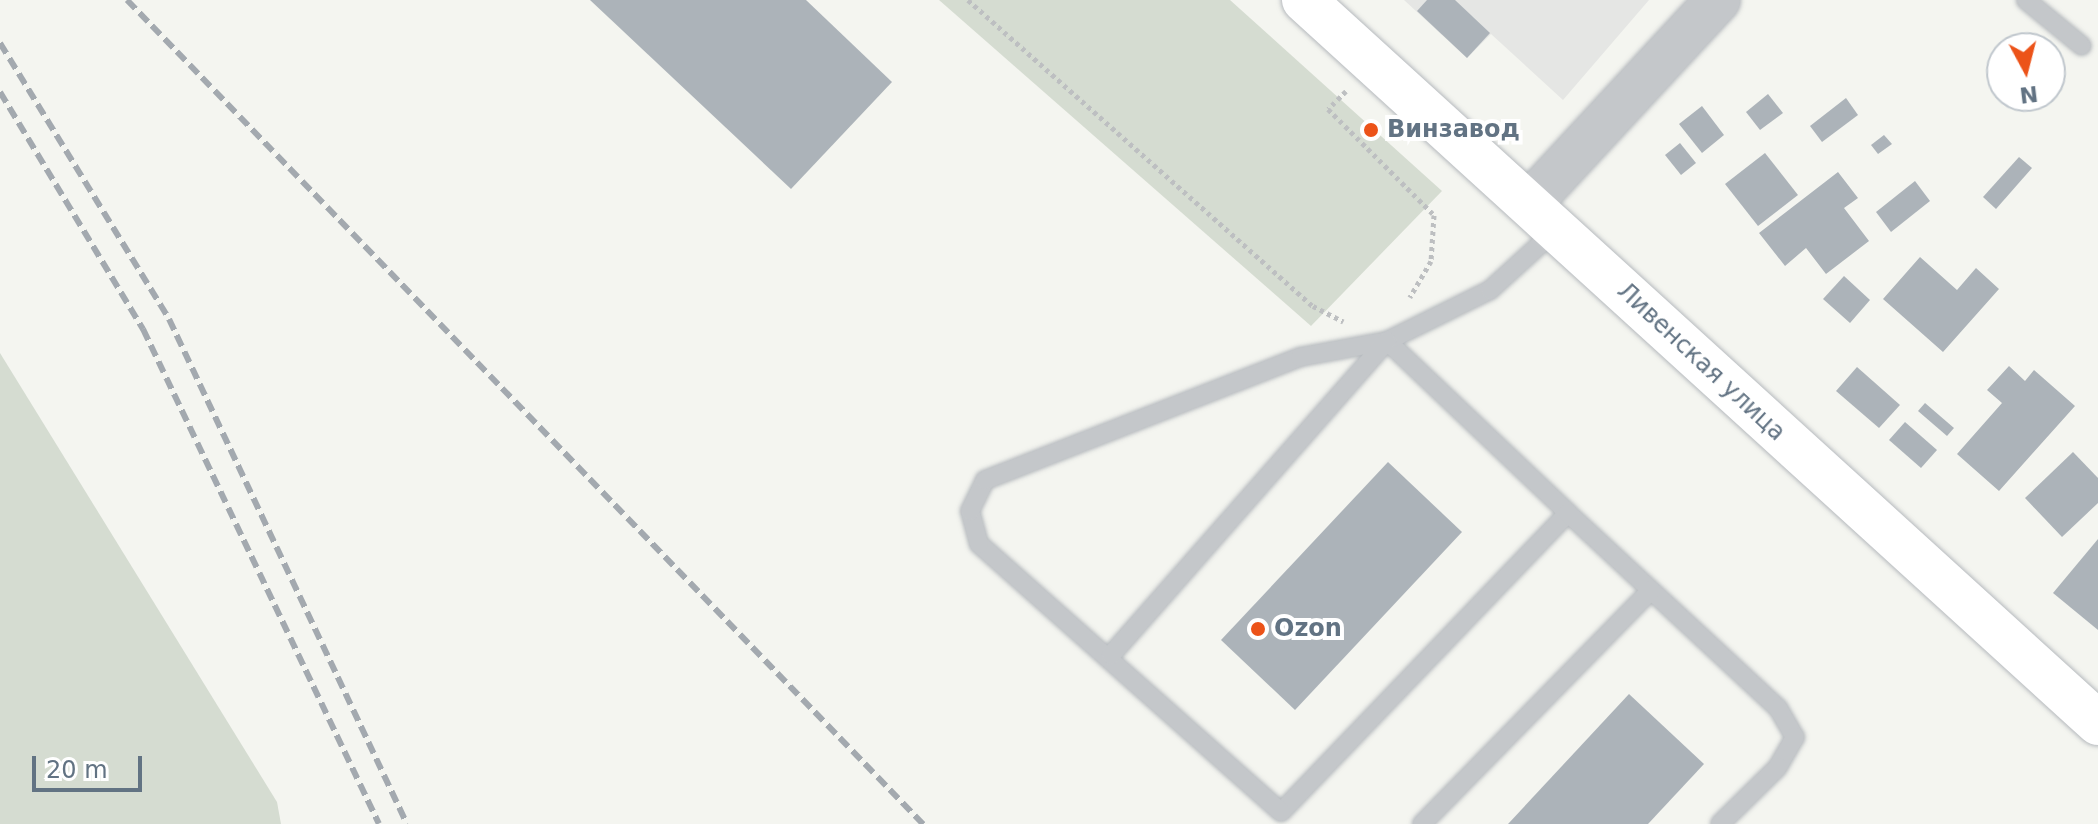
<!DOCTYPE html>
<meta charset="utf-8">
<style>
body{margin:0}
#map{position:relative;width:2098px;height:824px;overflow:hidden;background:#f4f5f0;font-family:"DejaVu Sans",sans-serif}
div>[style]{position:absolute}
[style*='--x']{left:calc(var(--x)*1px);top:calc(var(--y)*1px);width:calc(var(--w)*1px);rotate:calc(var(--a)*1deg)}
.built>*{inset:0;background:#e5e6e4}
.green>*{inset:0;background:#d5dcd1}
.building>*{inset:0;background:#acb3b9}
.path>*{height:5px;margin-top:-2.5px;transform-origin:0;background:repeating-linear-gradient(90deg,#bdbfc1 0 4px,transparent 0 8px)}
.roads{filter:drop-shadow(0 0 2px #b6babe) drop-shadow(0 0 2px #b6babe)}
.service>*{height:18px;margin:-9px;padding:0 9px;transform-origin:9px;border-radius:9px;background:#c4c7ca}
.tertiary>*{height:44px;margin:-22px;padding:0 22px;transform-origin:22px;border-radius:22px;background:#c4c7ca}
.primary>*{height:44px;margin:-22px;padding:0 22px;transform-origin:22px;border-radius:22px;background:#fff}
.rail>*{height:6px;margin-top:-3px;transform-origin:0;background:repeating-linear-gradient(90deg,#a3a9af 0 12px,transparent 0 18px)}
.dots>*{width:22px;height:22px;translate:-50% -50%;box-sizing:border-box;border:4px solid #fff;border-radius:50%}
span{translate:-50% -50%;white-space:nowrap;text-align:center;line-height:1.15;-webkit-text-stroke:8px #fff;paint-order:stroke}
.poi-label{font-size:24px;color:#627383;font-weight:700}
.left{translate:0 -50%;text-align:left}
.street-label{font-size:24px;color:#627383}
.north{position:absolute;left:1986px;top:32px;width:80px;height:80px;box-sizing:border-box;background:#fff;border:2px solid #c0c7cd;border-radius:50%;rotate:173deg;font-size:22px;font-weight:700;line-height:32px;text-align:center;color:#627383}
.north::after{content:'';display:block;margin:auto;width:28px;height:36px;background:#ec5319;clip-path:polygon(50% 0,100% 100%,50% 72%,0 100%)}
.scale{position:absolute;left:32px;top:756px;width:110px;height:36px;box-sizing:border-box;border:4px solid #627383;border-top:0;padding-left:10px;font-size:24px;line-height:28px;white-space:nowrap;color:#627383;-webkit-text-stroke:6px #fff;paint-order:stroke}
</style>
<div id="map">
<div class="built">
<div style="clip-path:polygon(1404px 0,1649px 0,1563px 100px,1491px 34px,1467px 58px)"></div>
</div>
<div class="green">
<div style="clip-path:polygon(939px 0,1230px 0,1442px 191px,1311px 326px)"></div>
<div style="clip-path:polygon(0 353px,277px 802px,281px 824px,0 824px)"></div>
</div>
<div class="building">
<div style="clip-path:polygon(590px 0,806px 0,892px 82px,791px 189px)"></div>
<div style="clip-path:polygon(1427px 0,1455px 0,1490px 33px,1467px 58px,1417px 11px)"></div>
<div style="clip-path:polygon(1768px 94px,1783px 113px,1760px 130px,1746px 112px)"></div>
<div style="clip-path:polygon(1846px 98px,1858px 115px,1822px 142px,1810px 126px)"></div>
<div style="clip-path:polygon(1702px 106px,1724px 135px,1702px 153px,1679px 124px)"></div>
<div style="clip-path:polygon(1884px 135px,1892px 144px,1878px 154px,1871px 145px)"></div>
<div style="clip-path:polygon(1680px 143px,1696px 163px,1681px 175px,1665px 155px)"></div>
<div style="clip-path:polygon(1765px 153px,1798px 195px,1758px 226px,1725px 184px)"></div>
<div style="clip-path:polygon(2019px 157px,2032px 168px,1996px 209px,1983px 197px)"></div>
<div style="clip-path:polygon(1838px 172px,1858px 198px,1844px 208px,1869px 241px,1826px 274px,1806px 248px,1785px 266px,1759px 233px)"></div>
<div style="clip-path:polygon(1915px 181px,1930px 201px,1891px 232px,1876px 212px)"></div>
<div style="clip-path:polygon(1920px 257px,1957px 290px,1976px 268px,1999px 289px,1943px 352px,1883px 299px)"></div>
<div style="clip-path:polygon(1844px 276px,1870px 300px,1850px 323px,1823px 299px)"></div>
<div style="clip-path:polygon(2009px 366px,2025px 381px,2034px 370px,2075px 406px,1999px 491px,1957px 454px,2002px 403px,1987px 390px)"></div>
<div style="clip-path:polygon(1857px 367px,1900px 405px,1879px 428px,1836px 391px)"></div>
<div style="clip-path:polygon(1925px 403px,1954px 428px,1947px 436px,1918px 411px)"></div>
<div style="clip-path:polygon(1905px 422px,1937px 450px,1921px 468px,1889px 440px)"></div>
<div style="clip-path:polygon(2073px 452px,2098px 478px,2098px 503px,2062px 537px,2025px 498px)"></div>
<div style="clip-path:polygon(1388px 462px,1462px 532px,1295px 710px,1221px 640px)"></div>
<div style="clip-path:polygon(2098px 539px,2098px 630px,2053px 593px)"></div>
<div style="clip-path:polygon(1629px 694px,1704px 764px,1648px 824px,1508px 824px)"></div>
</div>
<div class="path">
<div style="--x:968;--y:0;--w:461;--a:41.6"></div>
<div style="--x:1313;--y:306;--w:34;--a:27"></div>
<div style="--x:1346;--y:91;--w:25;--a:135"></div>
<div style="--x:1328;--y:109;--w:150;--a:45"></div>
<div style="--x:1434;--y:215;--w:46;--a:93.7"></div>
<div style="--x:1431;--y:261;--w:42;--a:120.3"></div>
</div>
<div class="roads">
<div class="service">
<div style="--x:2026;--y:0;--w:72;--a:39.4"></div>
<div style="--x:1387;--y:341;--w:250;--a:43.5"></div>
<div style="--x:1568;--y:513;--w:414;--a:133.8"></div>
<div style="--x:1281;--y:812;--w:404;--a:-138.4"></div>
<div style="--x:979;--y:544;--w:34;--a:-105"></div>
<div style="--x:970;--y:511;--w:34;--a:-64"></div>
<div style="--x:985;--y:480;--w:338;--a:-21.3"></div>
<div style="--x:1300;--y:357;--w:88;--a:-10.4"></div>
<div style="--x:1387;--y:341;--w:115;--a:-26.3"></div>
<div style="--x:1490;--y:290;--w:91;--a:-42.3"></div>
<div style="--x:1568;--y:513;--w:287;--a:42.9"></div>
<div style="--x:1778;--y:708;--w:34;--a:60"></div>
<div style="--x:1795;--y:737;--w:34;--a:120"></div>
<div style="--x:1778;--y:767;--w:81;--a:135.5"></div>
<div style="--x:1111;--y:655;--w:418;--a:-48.7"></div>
<div style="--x:1422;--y:824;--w:327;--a:-45.6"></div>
</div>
<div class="tertiary">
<div style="--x:1529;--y:204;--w:278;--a:-47.2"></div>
</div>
<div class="primary">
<div style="--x:1304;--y:0;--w:1074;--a:42.32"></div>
</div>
</div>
<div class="rail">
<div style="--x:127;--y:0;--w:1146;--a:45.99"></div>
<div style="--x:0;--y:43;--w:324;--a:58.5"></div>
<div style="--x:169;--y:319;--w:558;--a:64.77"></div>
<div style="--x:0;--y:92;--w:277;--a:58.9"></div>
<div style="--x:143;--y:329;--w:548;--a:64.51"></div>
</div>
<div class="dots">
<div style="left:1371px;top:130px;background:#ec5319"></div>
<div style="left:1258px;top:629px;background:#ec5319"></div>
</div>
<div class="poi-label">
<span class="left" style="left:1387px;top:130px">Винзавод</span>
<span class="left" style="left:1274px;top:629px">Ozon</span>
</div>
<div class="street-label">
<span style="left:1701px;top:362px;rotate:43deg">Ливенская улица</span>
</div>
<div class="north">N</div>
<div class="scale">20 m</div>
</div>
